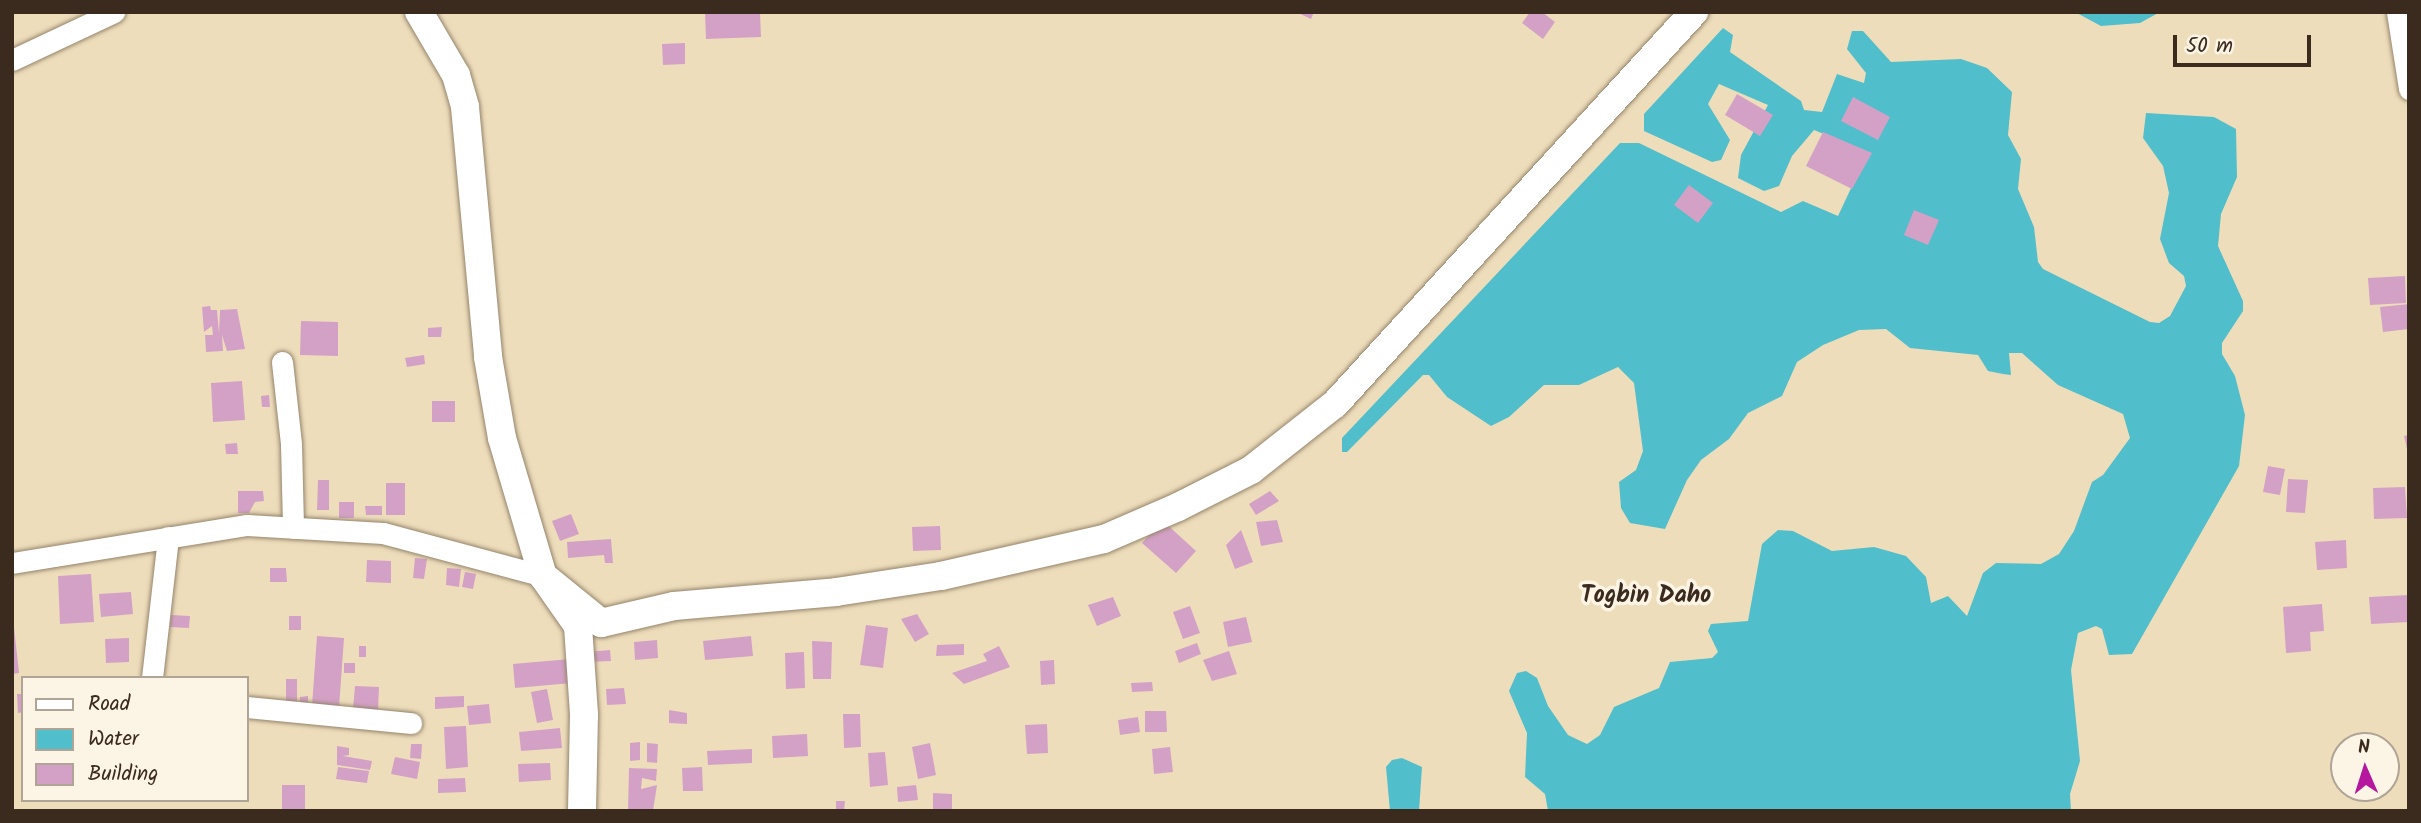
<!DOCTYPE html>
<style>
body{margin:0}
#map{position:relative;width:2421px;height:823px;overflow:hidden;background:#edb;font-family:Kalam,sans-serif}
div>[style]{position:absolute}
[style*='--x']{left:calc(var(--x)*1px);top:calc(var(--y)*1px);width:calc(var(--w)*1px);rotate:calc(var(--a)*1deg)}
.water>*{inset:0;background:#51becb}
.building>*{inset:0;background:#d4a1c6}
.roads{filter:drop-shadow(0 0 2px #94846c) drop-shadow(0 0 2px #94846c)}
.minor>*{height:21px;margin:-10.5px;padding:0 10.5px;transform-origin:10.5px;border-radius:10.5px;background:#fff}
.tertiary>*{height:28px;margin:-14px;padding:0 14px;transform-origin:14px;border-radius:14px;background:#fff}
span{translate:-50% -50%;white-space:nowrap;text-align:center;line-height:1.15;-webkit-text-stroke:7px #fcf5e5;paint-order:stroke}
.quarter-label{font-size:24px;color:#3b2a1e;font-weight:700}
.frame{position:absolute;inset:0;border:14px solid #3b2a1e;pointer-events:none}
.legend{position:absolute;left:21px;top:676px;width:228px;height:126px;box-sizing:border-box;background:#fcf5e5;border:2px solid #afa495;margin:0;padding:9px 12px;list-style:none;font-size:21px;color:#3b2a1e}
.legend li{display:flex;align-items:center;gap:14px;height:35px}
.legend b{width:35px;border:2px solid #afa495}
.north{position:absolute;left:2330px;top:732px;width:70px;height:70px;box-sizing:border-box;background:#fcf5e5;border:2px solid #afa495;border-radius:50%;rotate:357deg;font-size:19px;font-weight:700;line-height:28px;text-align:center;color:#3b2a1e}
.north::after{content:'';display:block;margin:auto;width:24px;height:32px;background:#b5179e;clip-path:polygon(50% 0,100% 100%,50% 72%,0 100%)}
.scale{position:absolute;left:2173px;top:35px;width:138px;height:32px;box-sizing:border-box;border:4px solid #3b2a1e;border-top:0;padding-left:9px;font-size:21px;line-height:24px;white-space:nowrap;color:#3b2a1e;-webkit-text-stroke:5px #fcf5e5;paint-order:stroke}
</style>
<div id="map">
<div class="water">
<div style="clip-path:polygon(2075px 12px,2160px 12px,2140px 23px,2101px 26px)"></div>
<div style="clip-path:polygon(1723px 28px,1733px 35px,1730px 52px,1801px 101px,1804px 110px,1822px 112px,1837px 74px,1864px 83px,1866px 73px,1847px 49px,1852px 31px,1863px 31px,1891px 62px,1961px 59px,1987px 68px,2012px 92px,2008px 135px,2021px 159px,2018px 189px,2034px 227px,2038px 262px,2043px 269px,2150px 322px,2159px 323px,2170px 316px,2186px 286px,2184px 276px,2169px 263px,2160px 239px,2169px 193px,2163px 166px,2143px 138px,2146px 113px,2214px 117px,2236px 129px,2237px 177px,2221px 214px,2218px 246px,2243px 301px,2243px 311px,2222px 343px,2222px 354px,2235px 376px,2245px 415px,2239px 466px,2132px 654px,2109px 655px,2102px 629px,2096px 626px,2078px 633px,2071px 670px,2080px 761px,2070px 794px,2071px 811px,1548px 811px,1545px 794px,1525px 777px,1527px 733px,1509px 691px,1517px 673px,1526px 671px,1537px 678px,1548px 706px,1568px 735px,1587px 744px,1600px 735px,1614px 707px,1659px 688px,1670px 662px,1712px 658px,1718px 652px,1708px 631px,1711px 624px,1748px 621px,1762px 544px,1778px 530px,1793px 531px,1832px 551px,1874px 547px,1906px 556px,1926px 577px,1931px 603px,1948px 596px,1967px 616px,1983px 573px,1996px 563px,2041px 564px,2059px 554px,2074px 531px,2092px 482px,2103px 475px,2130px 438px,2123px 414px,2058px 385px,2022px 353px,2009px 353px,2011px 375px,2003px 374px,1988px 371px,1978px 355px,1910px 348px,1886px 329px,1859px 330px,1823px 345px,1797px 362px,1782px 396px,1748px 413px,1729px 439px,1701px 460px,1687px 480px,1665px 529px,1630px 523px,1621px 508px,1619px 482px,1636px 470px,1643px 451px,1634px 383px,1618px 367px,1579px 385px,1544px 385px,1509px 417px,1491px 426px,1447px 397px,1429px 375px,1423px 375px,1347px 452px,1342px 452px,1342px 438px,1620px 143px,1639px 143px,1781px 212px,1803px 201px,1838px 216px,1868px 152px,1814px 130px,1792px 156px,1779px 186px,1764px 191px,1738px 178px,1741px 155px,1768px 105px,1719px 84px,1708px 104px,1730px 140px,1721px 160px,1712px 162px,1644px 131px,1644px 114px)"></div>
<div style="clip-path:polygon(1402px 758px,1422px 767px,1419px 811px,1390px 811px,1386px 767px,1392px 760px)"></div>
</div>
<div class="building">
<div style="clip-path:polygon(705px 12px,760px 12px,761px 37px,706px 39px)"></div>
<div style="clip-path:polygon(1296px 12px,1314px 12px,1311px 19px)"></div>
<div style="clip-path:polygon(1530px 12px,1542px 12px,1555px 22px,1543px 39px,1522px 23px)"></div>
<div style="clip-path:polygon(685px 43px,685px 64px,663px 65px,662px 44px)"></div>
<div style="clip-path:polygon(1737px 94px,1773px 115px,1760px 136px,1725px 115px)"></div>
<div style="clip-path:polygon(1853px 97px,1890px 117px,1878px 140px,1841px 121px)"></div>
<div style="clip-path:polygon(1823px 132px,1872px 153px,1852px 189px,1806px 166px)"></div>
<div style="clip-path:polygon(1689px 185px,1713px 203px,1698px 223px,1674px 205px)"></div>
<div style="clip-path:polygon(1914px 210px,1939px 220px,1928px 245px,1904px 235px)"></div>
<div style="clip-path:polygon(2405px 276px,2406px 303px,2370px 305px,2368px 278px)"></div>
<div style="clip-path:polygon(2409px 304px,2409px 329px,2383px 332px,2380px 307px)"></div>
<div style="clip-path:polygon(210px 306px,211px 310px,217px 310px,219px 333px,220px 310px,237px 309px,245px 349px,227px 351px,222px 335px,223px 351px,206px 352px,205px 335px,213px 335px,212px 326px,204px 332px,202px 307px)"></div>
<div style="clip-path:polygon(301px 321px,338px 322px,338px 356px,300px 355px)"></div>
<div style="clip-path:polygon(442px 327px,441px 337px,428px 337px,428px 328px)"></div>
<div style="clip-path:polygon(424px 355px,425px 364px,407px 367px,405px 358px)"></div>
<div style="clip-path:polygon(242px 381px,245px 420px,213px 422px,211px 383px)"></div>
<div style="clip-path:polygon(269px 395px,270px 407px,262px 407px,261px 396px)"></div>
<div style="clip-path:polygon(432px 401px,455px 401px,455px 422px,432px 422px)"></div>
<div style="clip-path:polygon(2409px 435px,2409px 453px,2408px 453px,2404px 436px)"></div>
<div style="clip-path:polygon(237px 443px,238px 454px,226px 454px,225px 444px)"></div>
<div style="clip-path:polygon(2268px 466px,2285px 469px,2280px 495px,2263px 492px)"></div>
<div style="clip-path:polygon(2288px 479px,2308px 480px,2305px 513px,2286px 512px)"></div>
<div style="clip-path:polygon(318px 480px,329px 480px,329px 510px,317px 510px)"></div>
<div style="clip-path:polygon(386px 483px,405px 483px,405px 515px,386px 515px)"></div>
<div style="clip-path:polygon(2405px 487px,2407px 518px,2374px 519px,2373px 488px)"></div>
<div style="clip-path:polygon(238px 491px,263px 491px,264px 501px,255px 502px,249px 513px,238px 513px)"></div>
<div style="clip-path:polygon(1270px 491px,1279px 501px,1256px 515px,1249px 504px)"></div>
<div style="clip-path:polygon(339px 502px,354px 502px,354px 518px,339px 518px)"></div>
<div style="clip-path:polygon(365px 506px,382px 506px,382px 515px,366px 515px)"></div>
<div style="clip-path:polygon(571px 514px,579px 534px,560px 541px,552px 521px)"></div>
<div style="clip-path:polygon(1162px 520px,1196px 551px,1176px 573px,1142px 543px)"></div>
<div style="clip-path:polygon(1277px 520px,1283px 542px,1261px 546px,1256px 522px)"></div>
<div style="clip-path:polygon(940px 526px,941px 550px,913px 551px,912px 527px)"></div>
<div style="clip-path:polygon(1241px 530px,1253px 562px,1235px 569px,1226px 545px)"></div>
<div style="clip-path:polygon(611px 539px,613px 563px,605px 563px,604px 555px,568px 558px,567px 542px)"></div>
<div style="clip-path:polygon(2346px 540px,2347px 568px,2317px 570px,2315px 542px)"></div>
<div style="clip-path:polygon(415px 558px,427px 559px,424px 579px,413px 578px)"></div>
<div style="clip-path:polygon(367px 560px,391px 561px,391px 583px,366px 582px)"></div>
<div style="clip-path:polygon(270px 568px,286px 568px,287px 582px,270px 582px)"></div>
<div style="clip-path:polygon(447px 568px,461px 569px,459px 587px,446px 585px)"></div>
<div style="clip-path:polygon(465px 572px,476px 574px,473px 589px,462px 587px)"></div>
<div style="clip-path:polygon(91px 574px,94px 622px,60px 624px,58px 576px)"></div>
<div style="clip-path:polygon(131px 592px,133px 614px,101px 617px,99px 594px)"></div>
<div style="clip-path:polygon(2409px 595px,2409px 622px,2371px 624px,2369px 597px)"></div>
<div style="clip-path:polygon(1113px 597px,1121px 616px,1097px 626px,1088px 605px)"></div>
<div style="clip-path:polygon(2322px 604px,2324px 631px,2310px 632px,2311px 651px,2286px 653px,2283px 607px)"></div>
<div style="clip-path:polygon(1190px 606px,1200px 633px,1183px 639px,1173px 612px)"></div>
<div style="clip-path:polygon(12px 609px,19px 673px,12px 674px)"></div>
<div style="clip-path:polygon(917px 614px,929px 634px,915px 642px,901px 619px)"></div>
<div style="clip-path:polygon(171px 615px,190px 616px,189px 628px,170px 627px)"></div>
<div style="clip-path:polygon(289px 616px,301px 616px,301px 630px,289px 630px)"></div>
<div style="clip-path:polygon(1246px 617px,1252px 642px,1228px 647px,1223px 622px)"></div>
<div style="clip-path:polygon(866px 625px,888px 628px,883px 668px,860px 665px)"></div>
<div style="clip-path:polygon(317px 636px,344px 638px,339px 708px,312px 706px)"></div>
<div style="clip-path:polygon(751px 636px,753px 656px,705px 660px,703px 641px)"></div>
<div style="clip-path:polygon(129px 638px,129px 662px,106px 663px,105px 639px)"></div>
<div style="clip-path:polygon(657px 640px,658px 658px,635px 660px,634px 642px)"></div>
<div style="clip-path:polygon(812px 641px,832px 642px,831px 679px,813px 679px)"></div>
<div style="clip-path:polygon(1197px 643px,1201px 654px,1179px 663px,1175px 651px)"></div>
<div style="clip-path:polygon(964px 644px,964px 655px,936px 656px,937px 645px)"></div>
<div style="clip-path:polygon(359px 646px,366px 646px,366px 657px,359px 657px)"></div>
<div style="clip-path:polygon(999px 646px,1010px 667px,964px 684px,952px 673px,987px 661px,983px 654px)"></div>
<div style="clip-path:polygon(610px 650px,611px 661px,588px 662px,587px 652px)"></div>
<div style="clip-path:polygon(1229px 651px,1237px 674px,1212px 681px,1203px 660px)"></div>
<div style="clip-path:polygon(804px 652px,805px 688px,786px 689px,785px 653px)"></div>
<div style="clip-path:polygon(570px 659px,572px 683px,515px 688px,513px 664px)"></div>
<div style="clip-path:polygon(1054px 660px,1055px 684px,1041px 685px,1040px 661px)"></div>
<div style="clip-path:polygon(344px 663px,355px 663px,355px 673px,344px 673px)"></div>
<div style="clip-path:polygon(286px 679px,297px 679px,297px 704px,286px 704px)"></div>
<div style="clip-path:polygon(1152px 682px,1153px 691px,1132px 692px,1131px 683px)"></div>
<div style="clip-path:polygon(355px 686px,379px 687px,378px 710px,353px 709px)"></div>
<div style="clip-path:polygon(624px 688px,626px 704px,607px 705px,606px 689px)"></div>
<div style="clip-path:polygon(547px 689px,553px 720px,537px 723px,531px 692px)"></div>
<div style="clip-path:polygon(17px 694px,23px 694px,23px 712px,18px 713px)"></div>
<div style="clip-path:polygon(308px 696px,308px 708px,300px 708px,300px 697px)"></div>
<div style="clip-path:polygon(464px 696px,464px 707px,435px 709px,435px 697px)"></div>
<div style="clip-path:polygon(489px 704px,491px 723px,469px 725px,467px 706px)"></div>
<div style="clip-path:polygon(669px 710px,687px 713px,687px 724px,669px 723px)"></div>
<div style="clip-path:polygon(1145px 711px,1166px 711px,1167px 732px,1145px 732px)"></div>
<div style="clip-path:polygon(843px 714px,860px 714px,861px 747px,844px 748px)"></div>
<div style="clip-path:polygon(1138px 717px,1140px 732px,1120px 735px,1118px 720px)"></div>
<div style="clip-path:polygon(1047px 724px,1048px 753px,1027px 754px,1025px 725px)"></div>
<div style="clip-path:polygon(466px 726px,468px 767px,446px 769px,444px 727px)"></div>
<div style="clip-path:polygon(560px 728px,562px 748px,521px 751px,519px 732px)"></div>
<div style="clip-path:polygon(807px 734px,808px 756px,773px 758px,772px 736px)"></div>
<div style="clip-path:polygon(640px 742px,640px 760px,630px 761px,630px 743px)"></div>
<div style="clip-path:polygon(647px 743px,658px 744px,657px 763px,647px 762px)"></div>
<div style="clip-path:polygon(930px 743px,936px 775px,918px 779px,912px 747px)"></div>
<div style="clip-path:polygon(411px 744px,422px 744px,421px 759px,410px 758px)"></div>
<div style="clip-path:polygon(337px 746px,349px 748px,349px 755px,343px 756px,372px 761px,370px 770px,337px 765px)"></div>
<div style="clip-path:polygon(1170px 747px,1173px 772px,1154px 774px,1152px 749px)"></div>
<div style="clip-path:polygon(752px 749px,752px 763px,708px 765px,707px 751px)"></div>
<div style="clip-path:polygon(885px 752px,888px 785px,870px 787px,868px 753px)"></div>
<div style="clip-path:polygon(395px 757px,420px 762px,417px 779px,391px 774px)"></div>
<div style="clip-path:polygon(550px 763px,551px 780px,519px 782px,518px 764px)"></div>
<div style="clip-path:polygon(338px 767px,369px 771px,367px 783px,336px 779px)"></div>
<div style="clip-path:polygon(702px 767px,703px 791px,683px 791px,682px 768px)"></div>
<div style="clip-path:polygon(629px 768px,657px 769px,656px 781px,642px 778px,641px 789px,657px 785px,653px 811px,628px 811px)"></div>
<div style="clip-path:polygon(465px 778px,466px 792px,438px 793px,438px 779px)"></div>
<div style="clip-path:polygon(282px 785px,305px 785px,305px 811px,282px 811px)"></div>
<div style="clip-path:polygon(916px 785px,918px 800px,898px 802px,897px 787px)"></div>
<div style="clip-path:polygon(933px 793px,952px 794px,952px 811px,933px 811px)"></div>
<div style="clip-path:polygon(836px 801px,845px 801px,844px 811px,836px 811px)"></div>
</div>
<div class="roads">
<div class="minor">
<div style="--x:2397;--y:12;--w:78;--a:81.1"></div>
<div style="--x:12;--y:60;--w:113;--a:-25.2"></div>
<div style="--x:282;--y:362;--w:82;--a:83.7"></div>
<div style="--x:291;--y:444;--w:84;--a:88.6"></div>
<div style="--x:12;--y:563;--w:238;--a:-9.2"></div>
<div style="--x:247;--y:525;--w:136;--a:3.4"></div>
<div style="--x:383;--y:533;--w:166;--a:15"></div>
<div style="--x:152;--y:678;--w:142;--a:-83.5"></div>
<div style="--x:247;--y:707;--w:165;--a:5.6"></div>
</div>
<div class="tertiary">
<div style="--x:419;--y:12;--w:73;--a:59.6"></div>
<div style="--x:456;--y:75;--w:33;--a:74"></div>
<div style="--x:465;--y:107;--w:251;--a:84.7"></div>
<div style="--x:488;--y:357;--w:82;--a:80.2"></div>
<div style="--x:502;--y:438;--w:144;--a:73.5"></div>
<div style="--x:543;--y:576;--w:61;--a:55"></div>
<div style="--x:578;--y:626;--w:89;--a:86.1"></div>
<div style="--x:584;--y:715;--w:96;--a:91.2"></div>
<div style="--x:543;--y:576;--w:75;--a:39"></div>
<div style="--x:601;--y:623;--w:75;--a:-13.1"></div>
<div style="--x:674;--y:606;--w:163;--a:-4.9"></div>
<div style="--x:836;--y:592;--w:106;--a:-8.7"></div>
<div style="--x:941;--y:576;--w:167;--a:-12.8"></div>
<div style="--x:1104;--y:539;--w:81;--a:-23.4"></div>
<div style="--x:1178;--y:507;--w:82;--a:-26.9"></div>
<div style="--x:1251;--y:470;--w:107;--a:-38.2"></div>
<div style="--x:1335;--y:404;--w:532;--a:-47.52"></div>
</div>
</div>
<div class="quarter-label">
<span style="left:1646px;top:596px">Togbin Daho</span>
</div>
<div class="frame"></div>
<ul class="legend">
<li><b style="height:9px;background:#fff"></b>Road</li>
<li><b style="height:19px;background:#51becb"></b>Water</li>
<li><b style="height:19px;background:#d4a1c6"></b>Building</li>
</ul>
<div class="north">N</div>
<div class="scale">50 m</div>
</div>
